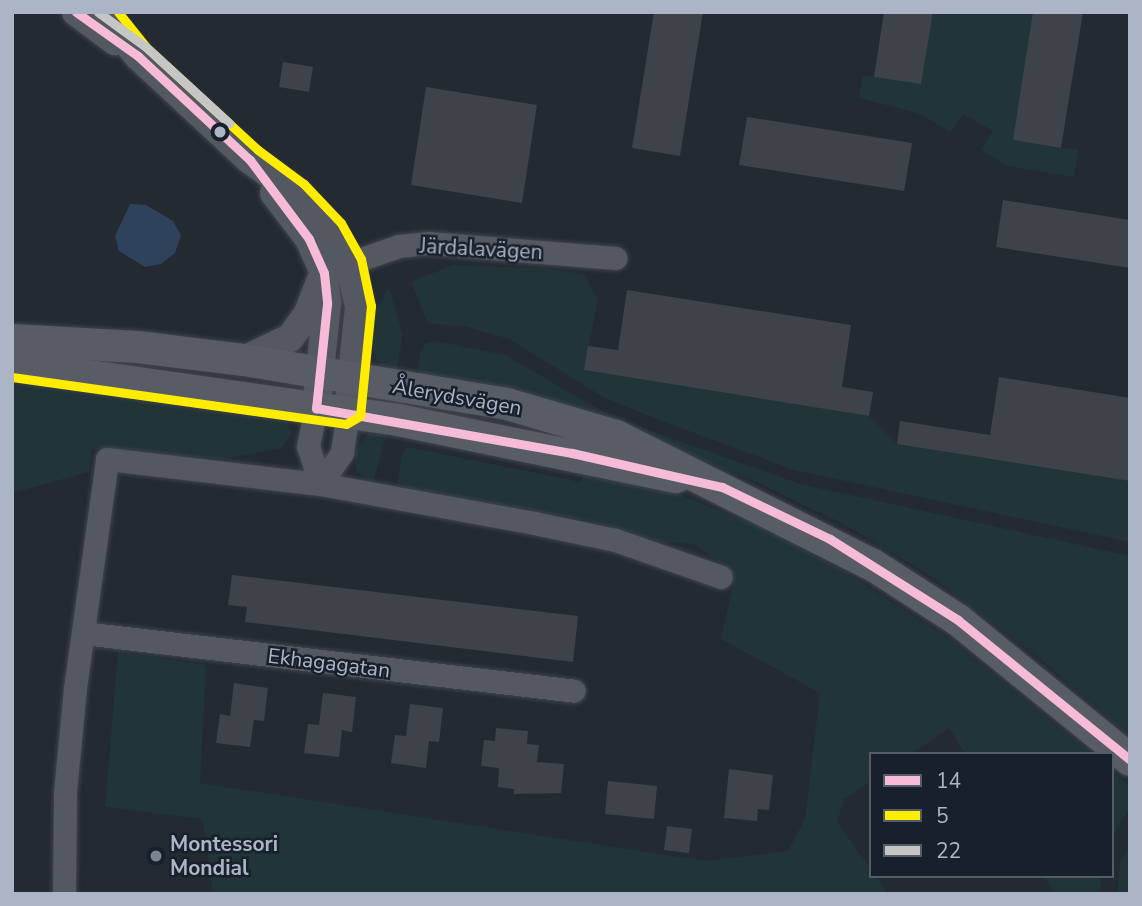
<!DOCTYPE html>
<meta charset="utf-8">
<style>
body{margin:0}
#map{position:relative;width:1142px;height:906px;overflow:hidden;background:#242a32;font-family:"Nunito Sans",sans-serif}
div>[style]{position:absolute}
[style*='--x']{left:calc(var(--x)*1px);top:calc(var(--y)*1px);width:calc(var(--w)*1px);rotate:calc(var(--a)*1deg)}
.green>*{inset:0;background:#213438}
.water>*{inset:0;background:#2f425c}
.building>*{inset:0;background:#3e434a}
.roads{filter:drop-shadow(0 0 2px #40444b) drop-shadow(0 0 2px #40444b)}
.minor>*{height:23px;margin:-11.5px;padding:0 11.5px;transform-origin:11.5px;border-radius:11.5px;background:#545860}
.tertiary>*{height:28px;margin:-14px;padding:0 14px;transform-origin:14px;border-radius:14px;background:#545860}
.secondary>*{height:32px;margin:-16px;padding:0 16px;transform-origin:16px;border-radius:16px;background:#575c65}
.bus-1>*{height:9px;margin:-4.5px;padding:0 4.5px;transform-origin:4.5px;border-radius:4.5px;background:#f6bbd6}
.bus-2>*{height:9px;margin:-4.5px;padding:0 4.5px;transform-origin:4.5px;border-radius:4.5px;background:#ffed00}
.bus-3>*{height:9px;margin:-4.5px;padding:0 4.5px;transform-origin:4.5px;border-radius:4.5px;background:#c6c6c6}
.dots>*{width:19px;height:19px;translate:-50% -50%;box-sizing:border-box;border:4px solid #18202c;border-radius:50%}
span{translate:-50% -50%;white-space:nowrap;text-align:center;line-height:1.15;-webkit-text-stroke:5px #18202c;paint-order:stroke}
.street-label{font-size:21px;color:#acb5c5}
.poi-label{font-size:21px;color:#acb5c5;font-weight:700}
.left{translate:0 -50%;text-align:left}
.frame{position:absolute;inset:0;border:14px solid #acb5c5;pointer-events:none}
.legend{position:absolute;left:869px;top:752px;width:245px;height:126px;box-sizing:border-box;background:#18202c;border:2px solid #535c69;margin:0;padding:9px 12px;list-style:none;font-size:21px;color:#acb5c5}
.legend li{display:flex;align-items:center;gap:14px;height:35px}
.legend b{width:35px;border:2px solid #535c69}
</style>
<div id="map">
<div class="green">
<div style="clip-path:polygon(933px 12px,1033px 12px,1061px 148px,1078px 149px,1074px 177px,1007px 166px,981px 150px,993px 131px,963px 114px,950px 132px,921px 114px,859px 98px,863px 75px,921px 84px)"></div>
<div style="clip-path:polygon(453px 265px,556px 269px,585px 275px,598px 299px,584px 370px,869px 416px,897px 444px,1130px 481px,1130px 542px,794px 470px,662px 421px,605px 398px,509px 339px,464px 326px,428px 324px,411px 282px)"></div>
<div style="clip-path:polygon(389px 288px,403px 335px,396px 375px,378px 362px,369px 339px,372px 314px)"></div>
<div style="clip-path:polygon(436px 341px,505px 355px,612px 417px,800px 484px,1130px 556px,1130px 736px,1041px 660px,932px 577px,847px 526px,754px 481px,683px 452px,416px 380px,421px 351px,426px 343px)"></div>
<div style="clip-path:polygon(12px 375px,272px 411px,286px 420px,292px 433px,281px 448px,223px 459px,92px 449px,89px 472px,12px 493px)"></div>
<div style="clip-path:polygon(376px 430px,387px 431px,373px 483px,357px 471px,354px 452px,366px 435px)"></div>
<div style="clip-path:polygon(408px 447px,581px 482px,583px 473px,669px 490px,755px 525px,845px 572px,950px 639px,1092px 754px,966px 754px,949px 728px,911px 754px,871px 754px,871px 781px,844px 799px,837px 822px,871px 869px,871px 876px,876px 876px,888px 894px,213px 894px,203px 819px,105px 807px,118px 652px,206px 665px,200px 783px,705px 861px,788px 851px,805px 819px,820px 693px,721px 639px,735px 576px,695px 544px,664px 543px,596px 522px,402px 487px,398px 482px,401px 457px)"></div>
<div style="clip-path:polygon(1112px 771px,1130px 786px,1130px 808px,1112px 837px)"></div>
<div style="clip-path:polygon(1130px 845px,1130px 894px,1117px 894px,1120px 863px)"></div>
<div style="clip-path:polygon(1044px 876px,1102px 876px,1099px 894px,1055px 894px)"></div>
</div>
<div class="water">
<div style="clip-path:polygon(130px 204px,146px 205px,173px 221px,181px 235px,175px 253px,161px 264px,145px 267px,119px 251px,115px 236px)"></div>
</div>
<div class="building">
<div style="clip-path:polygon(654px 12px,703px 12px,680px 156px,632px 148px)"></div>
<div style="clip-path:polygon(884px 12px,933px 12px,921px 84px,874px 77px)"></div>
<div style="clip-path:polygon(1033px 12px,1083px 12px,1061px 148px,1013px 140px)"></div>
<div style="clip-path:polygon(283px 62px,313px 67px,309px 92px,279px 87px)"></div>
<div style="clip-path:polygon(426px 87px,537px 105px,522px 203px,411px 185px)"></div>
<div style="clip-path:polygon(747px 117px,912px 143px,904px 191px,739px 165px)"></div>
<div style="clip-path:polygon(1003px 200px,1130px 220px,1130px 268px,996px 247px)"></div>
<div style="clip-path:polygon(627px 290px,851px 325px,842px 387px,873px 392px,869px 416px,584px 370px,588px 346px,618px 350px)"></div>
<div style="clip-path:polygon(999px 377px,1130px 398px,1130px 481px,897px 444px,900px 421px,990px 435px)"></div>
<div style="clip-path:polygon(232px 575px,578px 616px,573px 662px,245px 622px,247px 607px,228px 605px)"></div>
<div style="clip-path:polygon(234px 683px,268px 688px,264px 721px,254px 720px,250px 747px,216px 743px,220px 714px,230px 716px)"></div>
<div style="clip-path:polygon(323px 693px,356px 697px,352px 732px,342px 730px,339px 757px,304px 753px,308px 724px,319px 725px)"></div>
<div style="clip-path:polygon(410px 704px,443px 708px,439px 742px,429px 741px,426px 768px,391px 763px,395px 735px,406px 736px)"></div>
<div style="clip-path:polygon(496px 728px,528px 731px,527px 744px,539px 745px,537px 762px,564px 764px,561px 793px,514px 794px,514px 789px,498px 787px,499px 768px,481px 766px,484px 740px,495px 741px)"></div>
<div style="clip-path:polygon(729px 769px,773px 775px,769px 810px,758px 809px,757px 821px,724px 818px)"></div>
<div style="clip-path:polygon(608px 781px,657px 786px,654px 819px,605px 814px)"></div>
<div style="clip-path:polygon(667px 826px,692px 829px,689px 853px,664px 850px)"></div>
</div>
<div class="roads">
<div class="minor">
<div style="--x:333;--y:269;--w:70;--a:-19.2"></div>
<div style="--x:399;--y:246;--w:30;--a:-6"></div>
<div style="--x:429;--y:243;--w:187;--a:4.6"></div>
<div style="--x:316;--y:408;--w:39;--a:102"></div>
<div style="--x:308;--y:446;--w:40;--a:72"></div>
<div style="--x:320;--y:484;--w:39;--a:-55"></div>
<div style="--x:342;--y:452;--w:40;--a:-81.5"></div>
<div style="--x:83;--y:633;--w:494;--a:6.7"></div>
<div style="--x:64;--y:894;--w:102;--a:-89.4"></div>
<div style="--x:65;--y:792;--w:104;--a:-84.5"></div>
<div style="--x:75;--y:688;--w:231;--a:-82"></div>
<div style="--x:107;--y:459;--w:214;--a:6.7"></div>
<div style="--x:320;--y:484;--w:218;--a:10.3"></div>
<div style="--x:534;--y:523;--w:83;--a:11.9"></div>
<div style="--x:615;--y:540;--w:112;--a:19.2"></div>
</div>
<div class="tertiary">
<div style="--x:76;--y:12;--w:49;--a:36.6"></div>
<div style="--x:102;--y:12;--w:57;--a:50.7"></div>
<div style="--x:138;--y:56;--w:153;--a:42.9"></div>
<div style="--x:250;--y:160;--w:57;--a:35.7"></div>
<div style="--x:296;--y:193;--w:50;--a:46.6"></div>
<div style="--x:330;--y:229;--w:39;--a:61"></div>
<div style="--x:349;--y:263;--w:45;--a:77.2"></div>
<div style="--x:359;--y:307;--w:106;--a:96"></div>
<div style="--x:274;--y:193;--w:58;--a:52.7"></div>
<div style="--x:309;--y:239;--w:37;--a:66"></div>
<div style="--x:324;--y:273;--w:31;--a:84"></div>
<div style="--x:327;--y:304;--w:105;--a:96"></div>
<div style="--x:244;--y:360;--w:51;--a:-25.6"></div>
<div style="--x:290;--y:338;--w:31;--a:-54"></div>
<div style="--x:308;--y:313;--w:33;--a:-69"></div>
</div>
<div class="secondary">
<div style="--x:12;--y:340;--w:126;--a:3.2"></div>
<div style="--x:138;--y:347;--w:107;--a:7"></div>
<div style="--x:244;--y:360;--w:267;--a:9.5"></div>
<div style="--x:507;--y:404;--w:114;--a:16.4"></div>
<div style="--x:616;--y:436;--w:288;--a:26.7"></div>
<div style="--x:873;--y:565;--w:101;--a:32.9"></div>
<div style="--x:958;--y:620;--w:222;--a:39.1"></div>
<div style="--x:12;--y:365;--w:390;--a:8.1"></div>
<div style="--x:398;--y:420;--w:284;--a:11.6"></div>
</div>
</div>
<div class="bus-1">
<div style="--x:76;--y:12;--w:76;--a:35.4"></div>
<div style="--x:138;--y:56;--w:153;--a:42.9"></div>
<div style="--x:250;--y:160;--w:99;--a:53.2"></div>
<div style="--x:309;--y:239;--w:37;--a:66"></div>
<div style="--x:324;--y:273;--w:31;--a:84"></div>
<div style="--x:327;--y:304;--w:105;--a:96"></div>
<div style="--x:316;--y:408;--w:260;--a:10"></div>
<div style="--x:572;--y:453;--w:154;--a:12.8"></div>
<div style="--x:722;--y:487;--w:120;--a:25.7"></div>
<div style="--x:830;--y:539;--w:151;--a:32.3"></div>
<div style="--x:958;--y:620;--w:222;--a:39.1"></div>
</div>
<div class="bus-2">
<div style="--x:12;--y:377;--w:337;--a:8"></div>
<div style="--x:346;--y:424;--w:16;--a:-30"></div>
<div style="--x:360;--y:416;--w:111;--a:-84.3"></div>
<div style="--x:371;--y:306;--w:48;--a:-102"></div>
<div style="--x:361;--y:259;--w:41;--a:-119.1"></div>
<div style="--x:341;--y:223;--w:54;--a:-133.5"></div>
<div style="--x:304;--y:184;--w:57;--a:-143.5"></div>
<div style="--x:258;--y:150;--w:151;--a:-137.4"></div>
<div style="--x:147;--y:48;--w:46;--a:-128.9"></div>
</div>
<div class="bus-3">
<div style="--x:98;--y:12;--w:59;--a:36.1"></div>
<div style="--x:146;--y:47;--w:113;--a:42.5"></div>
</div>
<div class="dots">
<div style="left:220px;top:132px;background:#acb5c5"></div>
<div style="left:156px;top:856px;background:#7c8492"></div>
</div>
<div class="street-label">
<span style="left:481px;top:249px;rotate:3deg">Järdalavägen</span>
<span style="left:457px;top:397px;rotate:10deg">Ålerydsvägen</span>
<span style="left:329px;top:663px;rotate:7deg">Ekhagagatan</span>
</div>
<div class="poi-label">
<span class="left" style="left:170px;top:856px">Montessori<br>Mondial</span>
</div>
<div class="frame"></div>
<ul class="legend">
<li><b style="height:9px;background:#f6bbd6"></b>14</li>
<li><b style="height:9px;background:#ffed00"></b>5</li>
<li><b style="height:9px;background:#c6c6c6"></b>22</li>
</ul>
</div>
